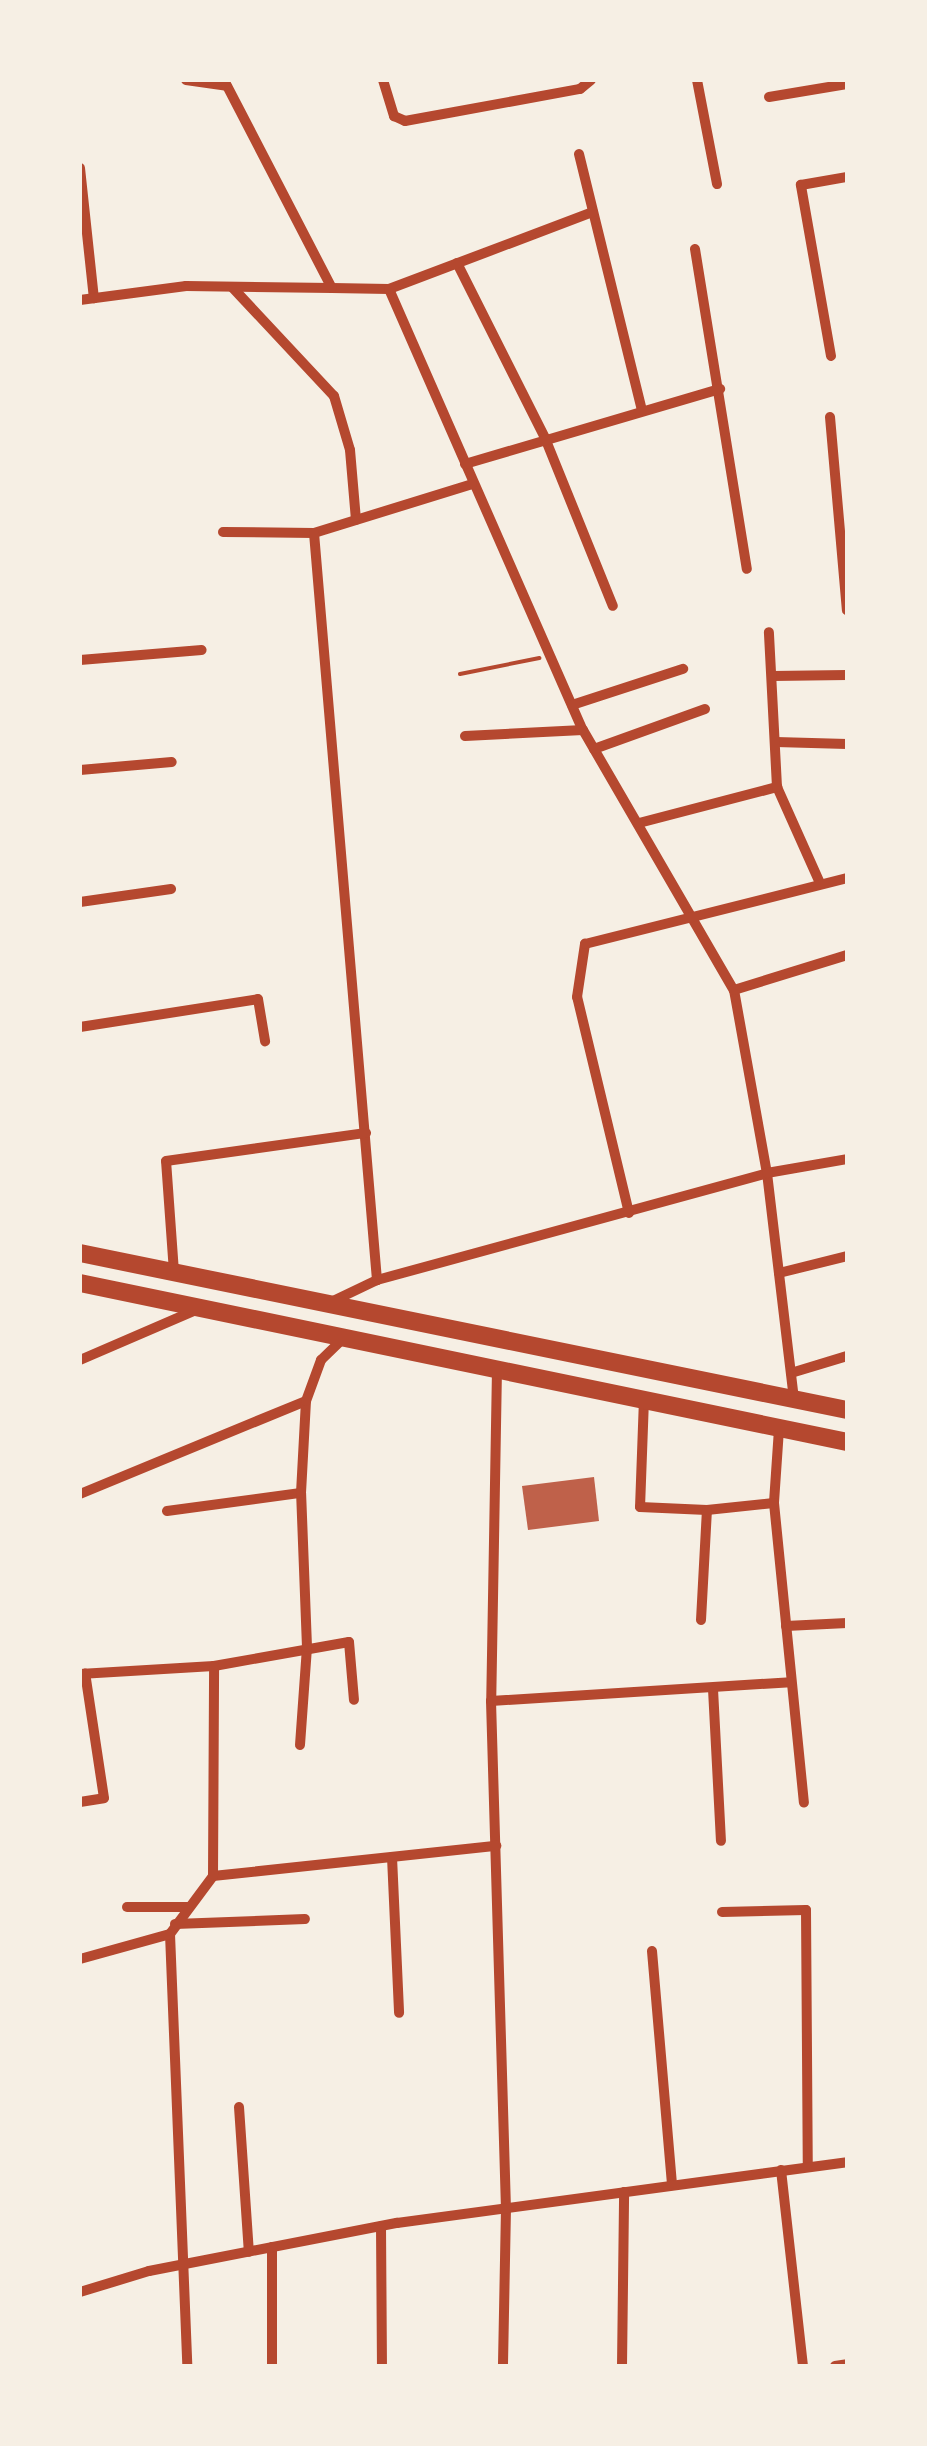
<!DOCTYPE html>
<style>
body{margin:0}
#map{position:relative;width:927px;height:2446px;overflow:hidden;background:#f6efe4;font-family:Montserrat,sans-serif}
div>[style]{position:absolute}
[style*='--x']{left:calc(var(--x)*1px);top:calc(var(--y)*1px);width:calc(var(--w)*1px);rotate:calc(var(--a)*1deg)}
.building>*{inset:0;background:#bf614a}
.path>*{height:4px;margin:-2px;padding:0 2px;transform-origin:2px;border-radius:2px;background:#b5482f}
.minor>*{height:10px;margin:-5px;padding:0 5px;transform-origin:5px;border-radius:5px;background:#b5482f}
.primary>*{height:18px;margin:-9px;padding:0 9px;transform-origin:9px;border-radius:9px;background:#b5482f}
span{translate:-50% -50%;white-space:nowrap;text-align:center;line-height:1.15;-webkit-text-stroke:10px #f6efe4;paint-order:stroke}
.frame{position:absolute;inset:0;border:82px solid #f6efe4;pointer-events:none}
</style>
<div id="map">
<div class="building">
<div style="clip-path:polygon(594px 1477px,599px 1521px,528px 1530px,522px 1486px)"></div>
</div>
<div class="path">
<div style="--x:460;--y:674;--w:81;--a:-11.4"></div>
</div>
<div class="minor">
<div style="--x:186;--y:80;--w:41;--a:8.3"></div>
<div style="--x:224;--y:80;--w:234;--a:62.6"></div>
<div style="--x:332;--y:288;--w:57;--a:1"></div>
<div style="--x:389;--y:289;--w:482;--a:66.3"></div>
<div style="--x:583;--y:730;--w:301;--a:59.9"></div>
<div style="--x:734;--y:990;--w:186;--a:79.8"></div>
<div style="--x:767;--y:1173;--w:229;--a:83.2"></div>
<div style="--x:383;--y:80;--w:38;--a:73"></div>
<div style="--x:394;--y:116;--w:12;--a:24"></div>
<div style="--x:405;--y:121;--w:178;--a:-10.4"></div>
<div style="--x:580;--y:89;--w:14;--a:-39"></div>
<div style="--x:697;--y:80;--w:106;--a:79.1"></div>
<div style="--x:769;--y:97;--w:79;--a:-9.5"></div>
<div style="--x:579;--y:154;--w:264;--a:76.2"></div>
<div style="--x:80;--y:168;--w:131;--a:83.9"></div>
<div style="--x:695;--y:249;--w:324;--a:80.8"></div>
<div style="--x:457;--y:263;--w:196;--a:63.3"></div>
<div style="--x:545;--y:438;--w:181;--a:68"></div>
<div style="--x:232;--y:287;--w:149;--a:46.9"></div>
<div style="--x:334;--y:396;--w:56;--a:73.5"></div>
<div style="--x:350;--y:450;--w:70;--a:85.1"></div>
<div style="--x:389;--y:289;--w:218;--a:-20.7"></div>
<div style="--x:80;--y:300;--w:107;--a:-7.5"></div>
<div style="--x:186;--y:286;--w:146;--a:0.8"></div>
<div style="--x:831;--y:356;--w:174;--a:-100"></div>
<div style="--x:801;--y:185;--w:47;--a:-9.9"></div>
<div style="--x:830;--y:417;--w:194;--a:85"></div>
<div style="--x:465;--y:464;--w:266;--a:-16.4"></div>
<div style="--x:223;--y:532;--w:91;--a:0.6"></div>
<div style="--x:314;--y:533;--w:165;--a:-17.2"></div>
<div style="--x:314;--y:533;--w:750;--a:85.18"></div>
<div style="--x:80;--y:660;--w:122;--a:-4.7"></div>
<div style="--x:773;--y:676;--w:74;--a:-0.8"></div>
<div style="--x:572;--y:705;--w:117;--a:-18"></div>
<div style="--x:465;--y:736;--w:118;--a:-2.9"></div>
<div style="--x:776;--y:742;--w:71;--a:1.6"></div>
<div style="--x:594;--y:749;--w:118;--a:-19.8"></div>
<div style="--x:80;--y:770;--w:92;--a:-5"></div>
<div style="--x:777;--y:787;--w:103;--a:65.9"></div>
<div style="--x:639;--y:823;--w:143;--a:-14.6"></div>
<div style="--x:777;--y:787;--w:155;--a:-93"></div>
<div style="--x:80;--y:902;--w:92;--a:-8.1"></div>
<div style="--x:734;--y:990;--w:118;--a:-17.2"></div>
<div style="--x:80;--y:1027;--w:180;--a:-8.9"></div>
<div style="--x:258;--y:999;--w:43;--a:80.5"></div>
<div style="--x:629;--y:1213;--w:222;--a:-103.5"></div>
<div style="--x:577;--y:997;--w:54;--a:-81.4"></div>
<div style="--x:585;--y:944;--w:270;--a:-14.1"></div>
<div style="--x:174;--y:1272;--w:111;--a:-94.1"></div>
<div style="--x:166;--y:1161;--w:202;--a:-8"></div>
<div style="--x:779;--y:1273;--w:70;--a:-14"></div>
<div style="--x:331;--y:1302;--w:51;--a:-25.6"></div>
<div style="--x:377;--y:1280;--w:404;--a:-15.3"></div>
<div style="--x:767;--y:1173;--w:81;--a:-9.9"></div>
<div style="--x:80;--y:1360;--w:124;--a:-23.3"></div>
<div style="--x:497;--y:1369;--w:332;--a:91"></div>
<div style="--x:491;--y:1701;--w:507;--a:88.31"></div>
<div style="--x:506;--y:2208;--w:158;--a:91.1"></div>
<div style="--x:791;--y:1373;--w:59;--a:-16.9"></div>
<div style="--x:644;--y:1399;--w:108;--a:92.1"></div>
<div style="--x:640;--y:1507;--w:67;--a:2.6"></div>
<div style="--x:707;--y:1510;--w:67;--a:-6"></div>
<div style="--x:779;--y:1429;--w:74;--a:93.9"></div>
<div style="--x:774;--y:1503;--w:301;--a:84.3"></div>
<div style="--x:80;--y:1494;--w:244;--a:-22.4"></div>
<div style="--x:167;--y:1511;--w:135;--a:-7.7"></div>
<div style="--x:701;--y:1620;--w:110;--a:-86.9"></div>
<div style="--x:786;--y:1626;--w:61;--a:-2.8"></div>
<div style="--x:80;--y:1674;--w:134;--a:-3.4"></div>
<div style="--x:214;--y:1666;--w:137;--a:-10.1"></div>
<div style="--x:349;--y:1642;--w:58;--a:85.1"></div>
<div style="--x:713;--y:1689;--w:152;--a:87"></div>
<div style="--x:491;--y:1701;--w:300;--a:-3.6"></div>
<div style="--x:300;--y:1745;--w:98;--a:-85.9"></div>
<div style="--x:307;--y:1647;--w:154;--a:-92.2"></div>
<div style="--x:301;--y:1493;--w:92;--a:-86.9"></div>
<div style="--x:306;--y:1401;--w:44;--a:-69.9"></div>
<div style="--x:321;--y:1360;--w:32;--a:-44"></div>
<div style="--x:80;--y:1802;--w:24;--a:-9"></div>
<div style="--x:104;--y:1798;--w:126;--a:-98.6"></div>
<div style="--x:392;--y:1857;--w:156;--a:87.4"></div>
<div style="--x:213;--y:1876;--w:285;--a:-6.1"></div>
<div style="--x:127;--y:1907;--w:61;--a:0"></div>
<div style="--x:722;--y:1912;--w:84;--a:-1.4"></div>
<div style="--x:806;--y:1910;--w:256;--a:89.6"></div>
<div style="--x:175;--y:1924;--w:130;--a:-2.2"></div>
<div style="--x:170;--y:1934;--w:432;--a:87.7"></div>
<div style="--x:170;--y:1934;--w:72;--a:-53.4"></div>
<div style="--x:213;--y:1876;--w:210;--a:-89.7"></div>
<div style="--x:652;--y:1951;--w:235;--a:85.1"></div>
<div style="--x:80;--y:1959;--w:93;--a:-15.5"></div>
<div style="--x:239;--y:2107;--w:145;--a:86.1"></div>
<div style="--x:781;--y:2170;--w:197;--a:83.6"></div>
<div style="--x:381;--y:2226;--w:140;--a:89.6"></div>
<div style="--x:272;--y:2247;--w:119;--a:90"></div>
<div style="--x:80;--y:2292;--w:72;--a:-16.9"></div>
<div style="--x:149;--y:2271;--w:253;--a:-11"></div>
<div style="--x:397;--y:2223;--w:454;--a:-7.7"></div>
<div style="--x:622;--y:2366;--w:174;--a:-89.3"></div>
<div style="--x:835;--y:2366;--w:12;--a:-9"></div>
</div>
<div class="primary">
<div style="--x:80;--y:1253;--w:783;--a:11.57"></div>
<div style="--x:80;--y:1283;--w:783;--a:11.71"></div>
</div>
<div class="frame"></div>
</div>
